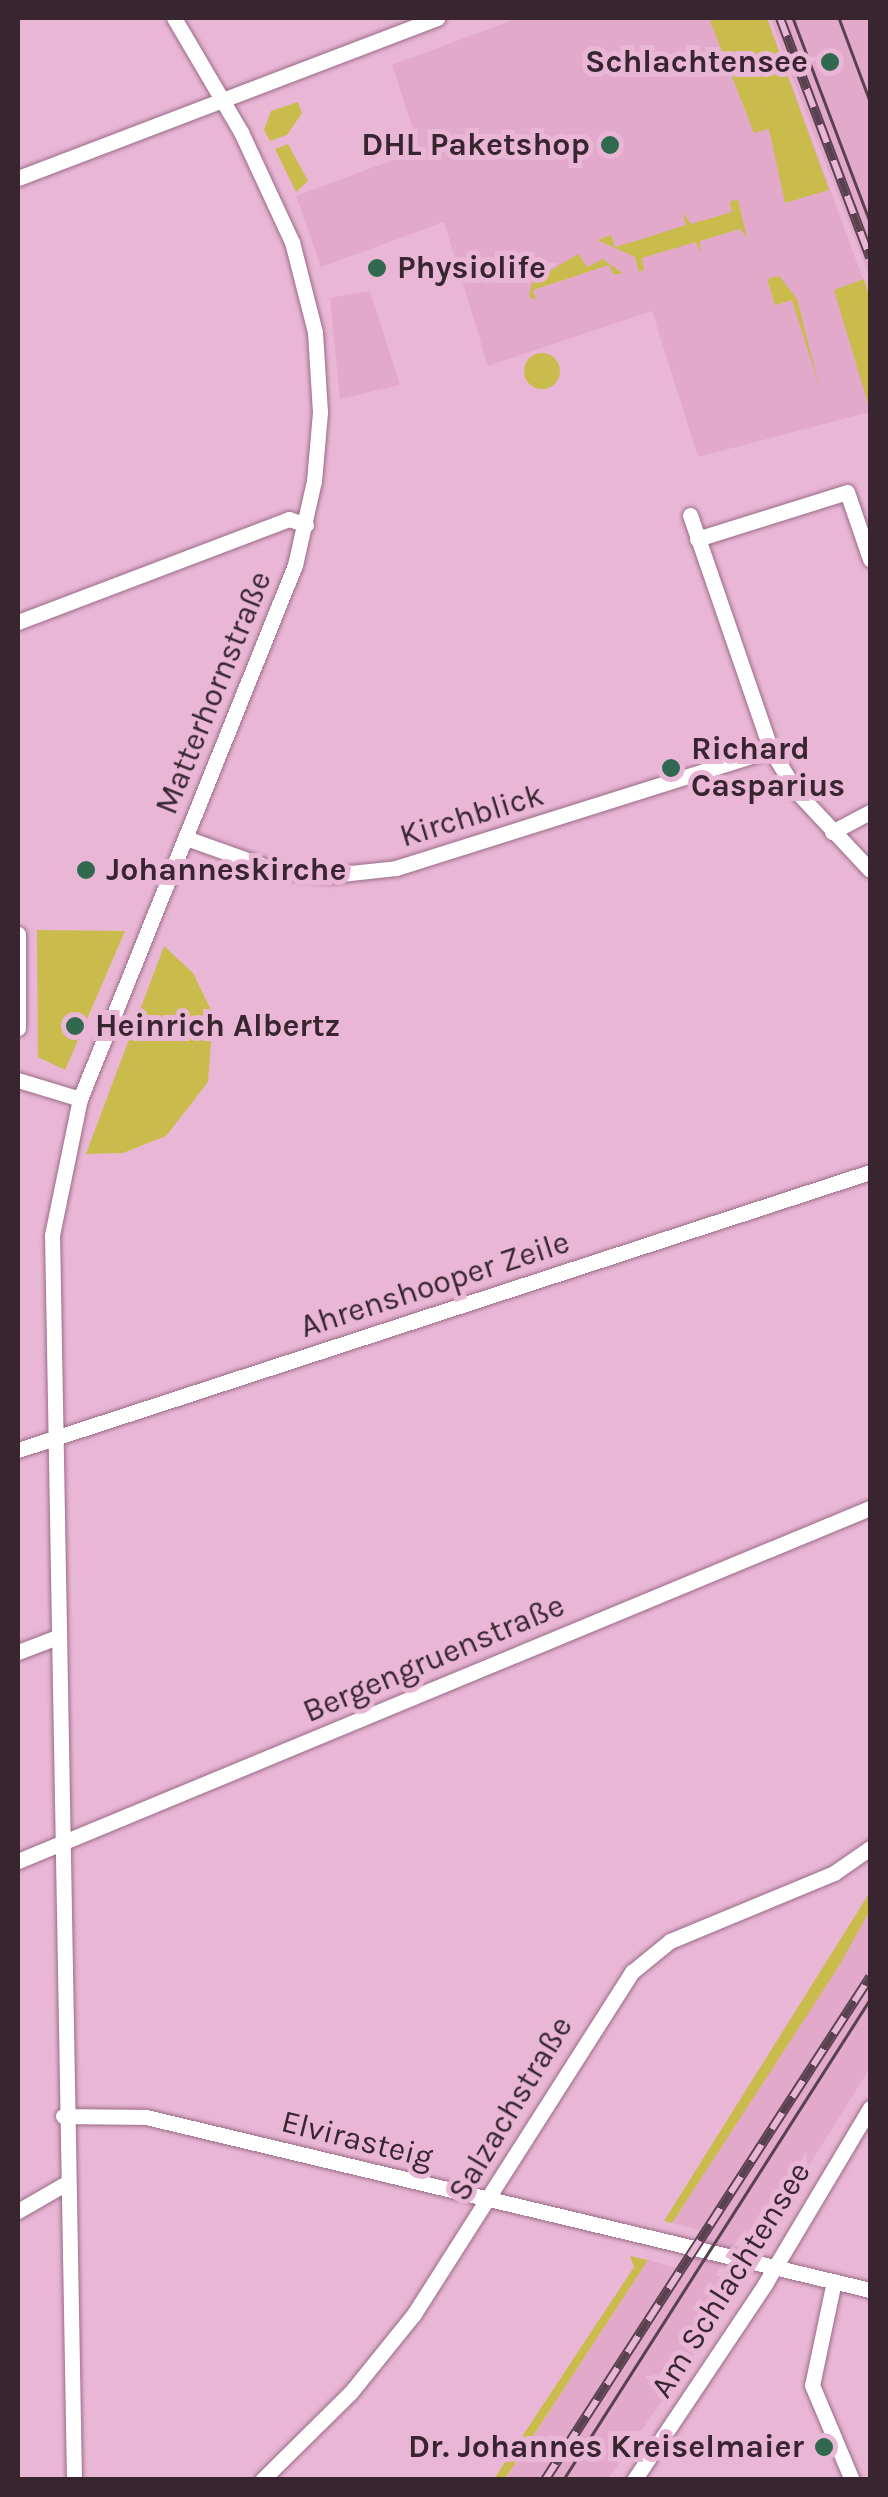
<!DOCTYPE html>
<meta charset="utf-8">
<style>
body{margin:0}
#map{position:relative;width:888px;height:2497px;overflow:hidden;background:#e9b7d5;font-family:Karla,sans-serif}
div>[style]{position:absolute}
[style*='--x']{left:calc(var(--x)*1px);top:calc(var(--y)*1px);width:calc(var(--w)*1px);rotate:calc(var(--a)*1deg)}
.built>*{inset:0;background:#e2a9cb}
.green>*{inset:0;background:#c9bc4c}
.round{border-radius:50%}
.roads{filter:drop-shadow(0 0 2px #996b87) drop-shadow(0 0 2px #996b87)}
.street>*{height:15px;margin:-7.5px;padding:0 7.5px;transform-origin:7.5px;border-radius:7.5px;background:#fff}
.tram>*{height:2.5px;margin:-1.25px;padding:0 1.25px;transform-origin:1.25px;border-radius:1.25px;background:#5a414f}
.rail>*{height:10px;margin-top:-5px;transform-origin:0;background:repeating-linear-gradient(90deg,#e9b7d5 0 19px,#5a414f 0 38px);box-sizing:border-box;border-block:2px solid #5a414f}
.dots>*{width:28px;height:28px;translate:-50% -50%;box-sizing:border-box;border:5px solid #e9b7d5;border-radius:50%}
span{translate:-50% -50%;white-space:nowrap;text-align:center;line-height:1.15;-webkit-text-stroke:10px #e9b7d5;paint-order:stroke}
.poi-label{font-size:32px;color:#382530;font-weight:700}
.right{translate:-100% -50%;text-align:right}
.left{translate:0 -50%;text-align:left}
.street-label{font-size:32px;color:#382530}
.frame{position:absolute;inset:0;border:20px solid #382530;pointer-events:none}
</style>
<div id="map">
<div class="built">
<div style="clip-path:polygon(518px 18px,767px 18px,870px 298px,870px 412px,698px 457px,652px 311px,488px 366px,444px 222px,321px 267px,296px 196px,420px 150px,392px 65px)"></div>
<div style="clip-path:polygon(771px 18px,869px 18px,870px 278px,781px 48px)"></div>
<div style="clip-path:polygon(370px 291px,400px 385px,340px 399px,330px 298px)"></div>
<div style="clip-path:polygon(870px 1910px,870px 2068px,761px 2242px,739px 2238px,715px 2275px,743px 2283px,608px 2479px,505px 2480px,648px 2260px,677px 2268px,683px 2259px,700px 2230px,672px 2223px)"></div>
</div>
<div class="green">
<div style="clip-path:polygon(709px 18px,767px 18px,829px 190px,785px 203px,769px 129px,754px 133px)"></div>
<div style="clip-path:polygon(298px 102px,302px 113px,287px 135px,270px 141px,264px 130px,271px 111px)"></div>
<div style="clip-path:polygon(288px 144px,308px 181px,296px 192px,275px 149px)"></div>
<div style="clip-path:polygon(738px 200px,747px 238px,740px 229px,700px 241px,700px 253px,696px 242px,642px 258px,644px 270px,639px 272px,635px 257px,597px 240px,611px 235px,615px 247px,642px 239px,686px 225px,683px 213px,691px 224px,732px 212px,730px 201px)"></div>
<div style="clip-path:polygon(578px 254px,587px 267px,603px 259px,622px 273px,614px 275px,609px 265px,533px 290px,536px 300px,529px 297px,532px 282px)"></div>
<div style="clip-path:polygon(779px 276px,797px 299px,819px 386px,792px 300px,775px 305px,767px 279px)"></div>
<div style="clip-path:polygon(864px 279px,870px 298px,870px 410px,834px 290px)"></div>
<div class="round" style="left:524px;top:353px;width:36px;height:36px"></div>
<div style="clip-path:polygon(37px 930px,125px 931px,65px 1070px,38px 1057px)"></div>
<div style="clip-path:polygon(164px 946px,193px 973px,213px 1014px,208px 1082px,166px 1136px,123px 1153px,86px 1154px)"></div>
<div style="clip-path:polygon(870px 1892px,870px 1910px,839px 1966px,672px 2223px,664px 2221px)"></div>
<div style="clip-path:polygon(630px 2256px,648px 2260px,505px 2479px,494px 2479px,634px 2267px)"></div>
</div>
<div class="roads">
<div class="street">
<div style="--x:18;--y:178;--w:449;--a:-20.9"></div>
<div style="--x:690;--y:515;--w:249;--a:71"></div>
<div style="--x:771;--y:750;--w:48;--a:58.6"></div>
<div style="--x:796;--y:791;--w:108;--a:46.9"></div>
<div style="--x:697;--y:539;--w:157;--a:-17.4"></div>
<div style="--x:847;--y:492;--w:71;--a:71.1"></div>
<div style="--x:18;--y:622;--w:290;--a:-20.8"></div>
<div style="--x:289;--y:519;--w:18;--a:19"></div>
<div style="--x:832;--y:832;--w:43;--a:-27.8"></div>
<div style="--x:186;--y:838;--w:96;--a:19.6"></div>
<div style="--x:276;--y:870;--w:56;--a:5.1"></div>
<div style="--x:332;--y:875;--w:64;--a:-6.2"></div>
<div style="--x:396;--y:868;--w:393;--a:-17.5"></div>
<div style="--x:18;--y:934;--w:94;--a:90"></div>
<div style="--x:18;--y:1080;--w:65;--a:17"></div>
<div style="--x:18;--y:1450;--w:896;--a:-18.07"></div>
<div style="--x:18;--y:1652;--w:40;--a:-21"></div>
<div style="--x:18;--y:1861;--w:922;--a:-22.51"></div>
<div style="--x:63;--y:2116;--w:83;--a:0.7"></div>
<div style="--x:146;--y:2117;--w:744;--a:13.44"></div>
<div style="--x:18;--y:2211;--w:54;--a:-29.9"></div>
<div style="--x:834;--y:2281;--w:106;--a:101.9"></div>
<div style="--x:812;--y:2385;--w:103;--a:67.2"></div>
<div style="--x:74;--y:2480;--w:1245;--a:-91.01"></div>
<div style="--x:52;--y:1235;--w:139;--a:-78.4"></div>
<div style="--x:80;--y:1099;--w:576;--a:-68.07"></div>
<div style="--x:295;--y:565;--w:86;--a:-77.3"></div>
<div style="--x:314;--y:481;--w:69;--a:-85"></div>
<div style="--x:320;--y:412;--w:80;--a:-93.6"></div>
<div style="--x:315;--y:332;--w:93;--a:-104.3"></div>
<div style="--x:292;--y:242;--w:121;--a:-114.9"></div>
<div style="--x:241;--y:132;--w:132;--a:-120.4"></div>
<div style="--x:262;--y:2480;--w:125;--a:-44.7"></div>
<div style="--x:351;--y:2392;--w:100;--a:-51.1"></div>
<div style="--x:414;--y:2314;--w:406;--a:-57.5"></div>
<div style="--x:632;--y:1972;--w:49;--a:-39.2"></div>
<div style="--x:670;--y:1941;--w:178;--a:-22.5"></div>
<div style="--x:834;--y:1873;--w:44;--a:-34.8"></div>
<div style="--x:634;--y:2480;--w:236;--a:-56.2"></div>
<div style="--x:765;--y:2284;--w:205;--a:-59.2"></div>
</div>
</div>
<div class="tram">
<div style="--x:793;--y:18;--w:218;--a:69.3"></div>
<div style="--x:839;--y:18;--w:89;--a:69.5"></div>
<div style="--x:563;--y:2480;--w:571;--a:-57.45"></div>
</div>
<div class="rail">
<div style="--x:780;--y:18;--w:256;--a:69.4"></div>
<div style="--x:545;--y:2480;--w:599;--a:-57.13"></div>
</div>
<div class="dots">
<div style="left:830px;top:62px;background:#316850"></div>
<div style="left:610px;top:145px;background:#316850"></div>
<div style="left:377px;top:268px;background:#316850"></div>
<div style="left:671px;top:768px;background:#316850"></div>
<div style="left:86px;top:870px;background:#316850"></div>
<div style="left:75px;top:1026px;background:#316850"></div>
<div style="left:824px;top:2447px;background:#316850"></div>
</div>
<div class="poi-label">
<span class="right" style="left:808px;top:62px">Schlachtensee</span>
<span class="right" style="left:590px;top:145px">DHL Paketshop</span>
<span class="left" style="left:397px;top:268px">Physiolife</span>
<span class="left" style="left:691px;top:768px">Richard<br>Casparius</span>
<span class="left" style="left:106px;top:870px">Johanneskirche</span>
<span class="left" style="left:95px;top:1026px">Heinrich Albertz</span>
<span class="right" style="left:804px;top:2447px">Dr. Johannes Kreiselmaier</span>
</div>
<div class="street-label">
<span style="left:214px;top:693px;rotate:-68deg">Matterhornstraße</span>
<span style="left:472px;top:816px;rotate:-17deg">Kirchblick</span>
<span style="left:435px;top:1285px;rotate:-18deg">Ahrenshooper Zeile</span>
<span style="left:434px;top:1659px;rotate:-23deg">Bergengruenstraße</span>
<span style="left:511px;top:2109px;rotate:-59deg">Salzachstraße</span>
<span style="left:357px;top:2140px;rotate:14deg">Elvirasteig</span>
<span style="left:731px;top:2280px;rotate:-58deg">Am Schlachtensee</span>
</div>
<div class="frame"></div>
</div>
